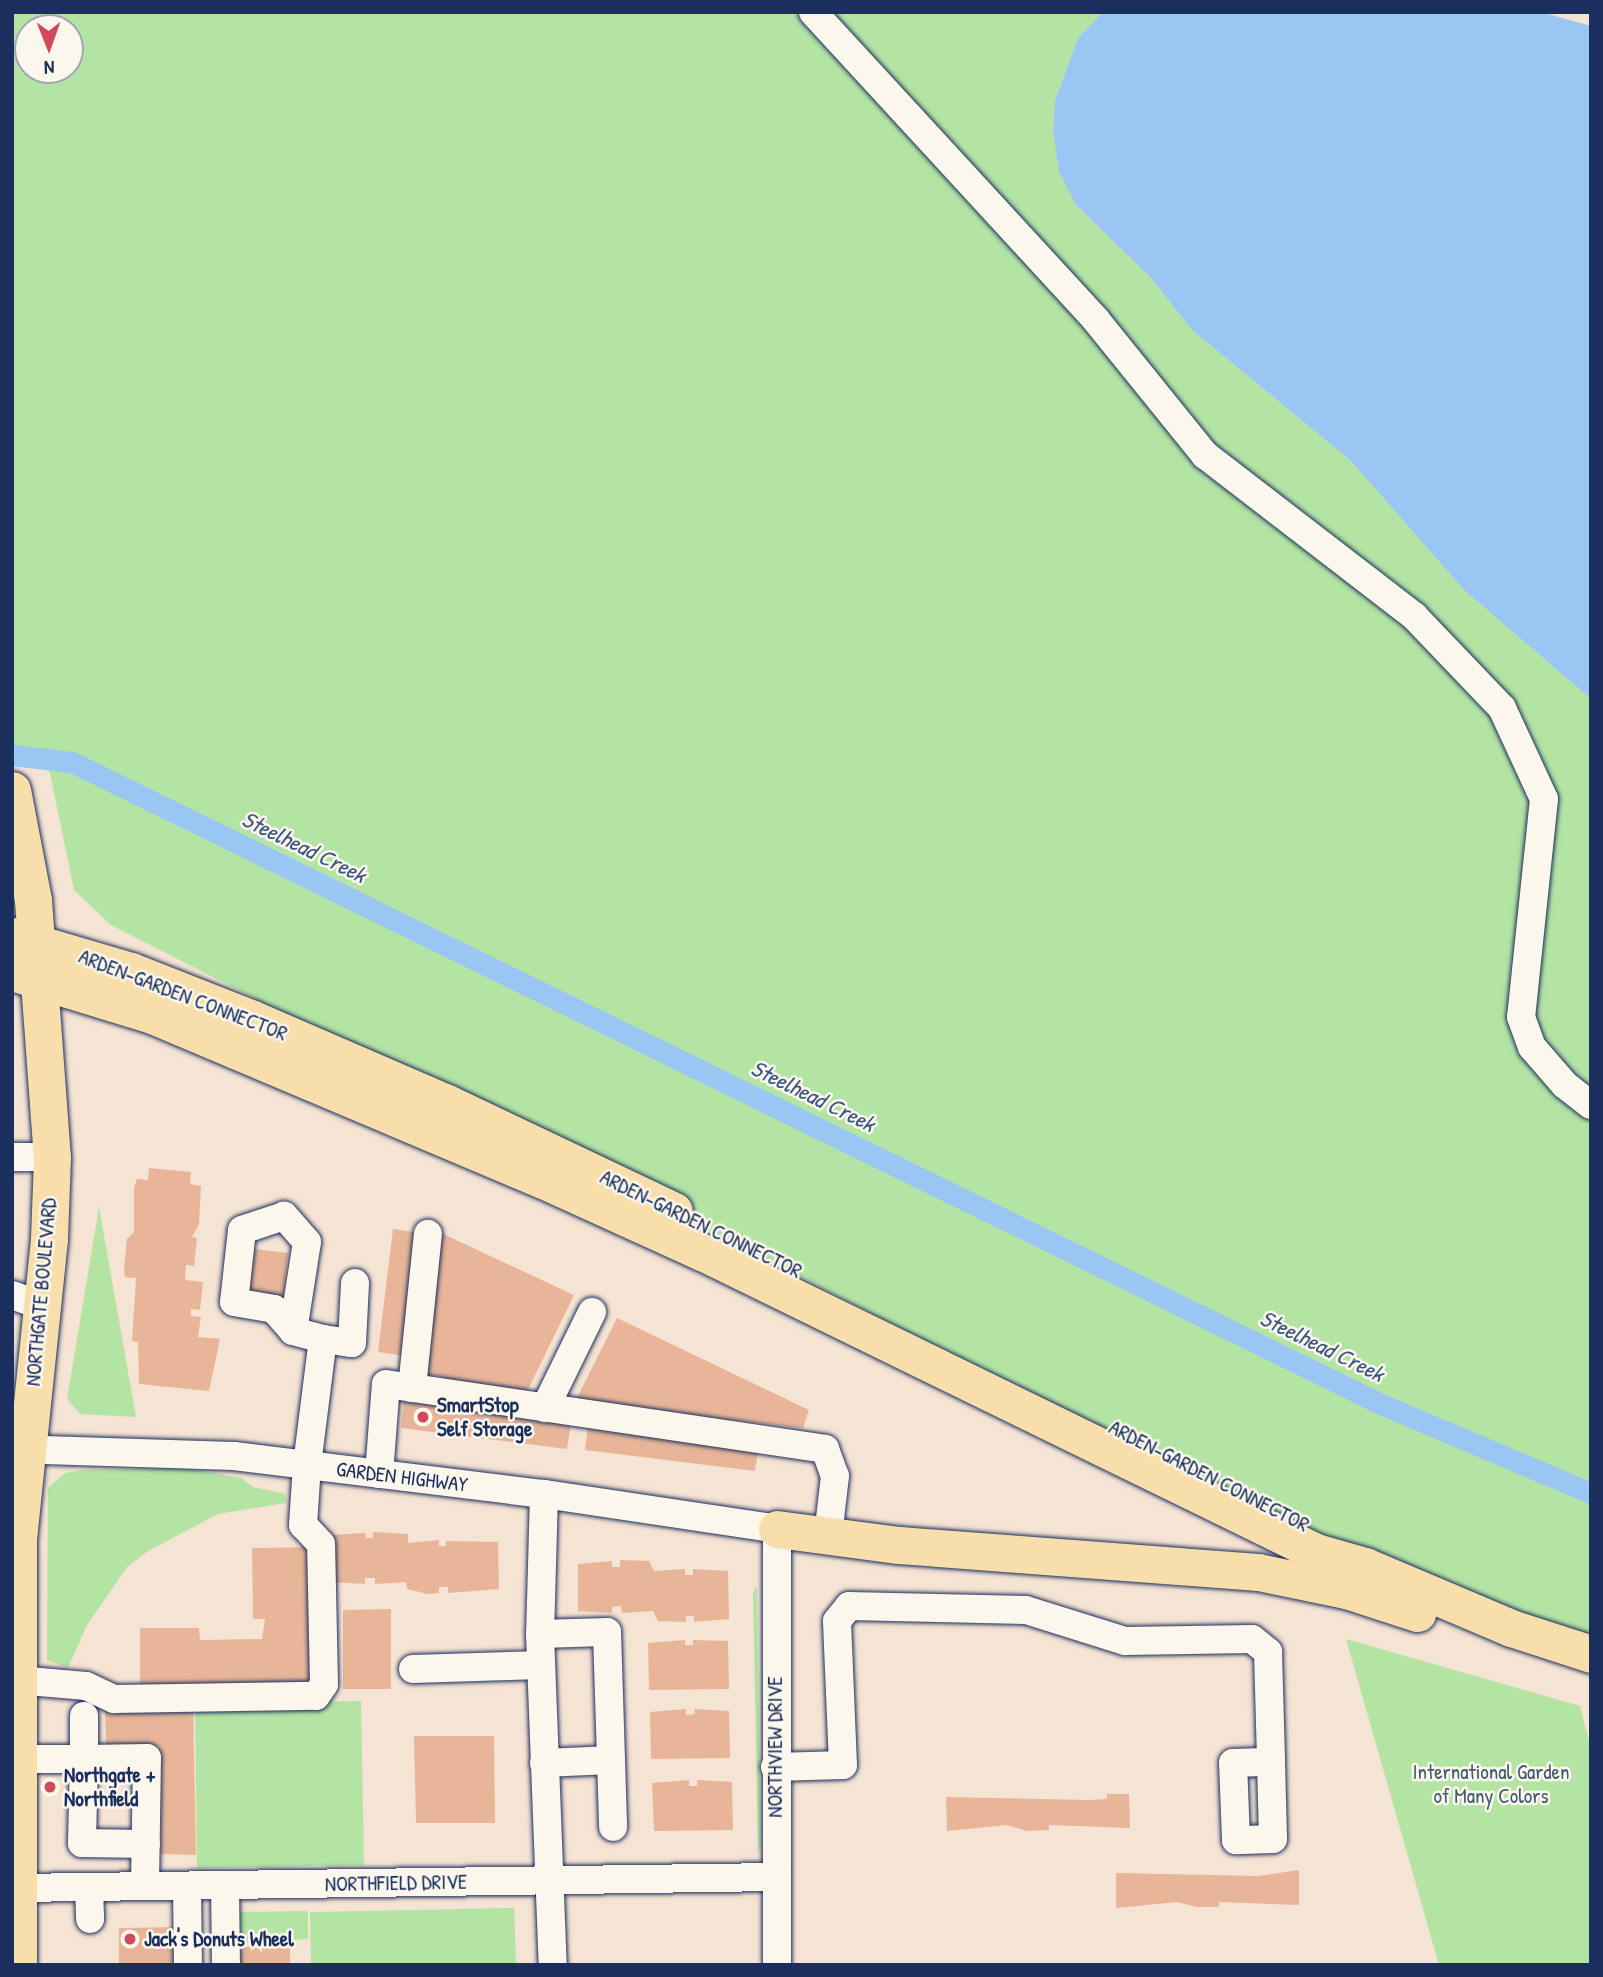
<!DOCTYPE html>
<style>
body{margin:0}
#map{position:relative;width:1603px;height:1977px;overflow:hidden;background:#f5e3d3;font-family:"Patrick Hand",sans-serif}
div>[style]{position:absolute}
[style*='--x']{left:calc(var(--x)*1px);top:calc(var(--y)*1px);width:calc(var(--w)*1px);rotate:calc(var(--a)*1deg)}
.green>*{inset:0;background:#b3e4a4}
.water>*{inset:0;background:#9ac6f4}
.canal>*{height:21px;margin:-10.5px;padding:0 10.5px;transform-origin:10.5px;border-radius:10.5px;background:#9ac6f4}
.building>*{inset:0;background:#e8b599}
.roads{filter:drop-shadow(0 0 2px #1b2f5e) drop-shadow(0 0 2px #1b2f5e)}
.minor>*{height:28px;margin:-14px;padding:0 14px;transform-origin:14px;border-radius:14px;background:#fbf7ec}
.major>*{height:37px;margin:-18.5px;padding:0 18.5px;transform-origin:18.5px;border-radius:18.5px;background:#f8deab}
.dots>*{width:19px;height:19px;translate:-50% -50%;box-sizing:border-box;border:4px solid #fbf7ec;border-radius:50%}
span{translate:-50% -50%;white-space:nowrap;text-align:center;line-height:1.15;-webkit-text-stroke:5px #fbf7ec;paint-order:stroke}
.street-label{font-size:21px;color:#1b2f5e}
.poi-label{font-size:21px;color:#1b2f5e;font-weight:700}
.left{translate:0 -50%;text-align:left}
.park-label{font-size:21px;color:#415c70}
.water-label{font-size:23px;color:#3b5584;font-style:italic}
.frame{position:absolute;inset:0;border:14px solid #1b2f5e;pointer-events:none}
.north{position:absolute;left:14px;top:14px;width:70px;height:70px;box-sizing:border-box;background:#fbf7ec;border:2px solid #a1a7b3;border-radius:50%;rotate:179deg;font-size:19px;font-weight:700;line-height:28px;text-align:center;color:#1b2f5e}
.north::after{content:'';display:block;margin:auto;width:24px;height:32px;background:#d1495b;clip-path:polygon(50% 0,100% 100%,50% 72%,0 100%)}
</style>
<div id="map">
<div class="green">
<div style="clip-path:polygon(evenodd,12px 12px,1103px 12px,1078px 38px,1055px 100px,1053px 132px,1059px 171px,1076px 205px,1151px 278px,1192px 330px,1350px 460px,1465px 591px,1591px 699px,1591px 1649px,1418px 1592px,111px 925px,74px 890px,47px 759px,12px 760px,12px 12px,28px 28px,70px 28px,70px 70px,28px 70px,28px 28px)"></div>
<div style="clip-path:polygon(99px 1207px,136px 1417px,80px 1414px,67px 1399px)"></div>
<div style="clip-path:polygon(185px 1468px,241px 1478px,253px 1487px,286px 1494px,286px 1503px,218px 1514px,148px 1551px,127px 1567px,87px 1625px,68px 1668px,47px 1660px,48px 1488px,65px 1473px,82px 1470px)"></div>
<div style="clip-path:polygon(757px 1587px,761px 1845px,758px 1852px,753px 1592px)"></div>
<div style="clip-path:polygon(1346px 1639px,1580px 1706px,1591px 1748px,1591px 1965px,1439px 1965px)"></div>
<div style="clip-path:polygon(361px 1701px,364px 1865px,197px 1868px,195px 1703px)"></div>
<div style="clip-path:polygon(514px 1908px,516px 1965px,311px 1965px,310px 1912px)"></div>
<div style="clip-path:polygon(308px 1911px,308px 1939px,237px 1944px,237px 1912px)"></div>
</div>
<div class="water">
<div style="clip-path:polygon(1103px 12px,1541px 12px,1591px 26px,1591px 699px,1465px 591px,1350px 460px,1192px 330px,1151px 278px,1076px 205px,1059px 172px,1053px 132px,1055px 100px,1078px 38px)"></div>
</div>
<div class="canal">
<div style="--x:12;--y:755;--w:60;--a:6.7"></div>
<div style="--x:72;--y:762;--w:1458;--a:26.13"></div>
<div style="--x:1381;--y:1404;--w:228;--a:23"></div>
</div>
<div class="building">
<div style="clip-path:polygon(149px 1168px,191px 1172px,190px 1184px,201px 1186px,199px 1224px,192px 1237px,197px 1238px,194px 1266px,186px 1265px,185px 1280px,203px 1282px,200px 1310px,191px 1309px,191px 1316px,201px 1317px,198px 1337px,220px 1339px,209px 1391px,139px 1384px,138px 1342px,132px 1341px,136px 1278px,125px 1277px,124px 1269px,127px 1239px,134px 1232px,134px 1187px,137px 1179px,148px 1180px)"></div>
<div style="clip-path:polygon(393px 1229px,420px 1233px,406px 1356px,378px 1352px)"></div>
<div style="clip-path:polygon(439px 1232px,574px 1295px,525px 1396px,440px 1385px,441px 1376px,425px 1375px)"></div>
<div style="clip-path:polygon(253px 1249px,288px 1253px,283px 1297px,248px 1293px)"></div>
<div style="clip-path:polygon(617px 1318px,809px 1410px,803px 1428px,575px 1402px)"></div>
<div style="clip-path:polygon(404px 1400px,571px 1422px,567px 1449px,401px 1428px)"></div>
<div style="clip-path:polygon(588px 1424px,759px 1445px,755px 1471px,585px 1450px)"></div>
<div style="clip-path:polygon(373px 1532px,408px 1534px,408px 1543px,439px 1540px,439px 1546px,446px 1546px,446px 1541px,498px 1542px,499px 1589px,448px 1593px,448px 1587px,439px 1587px,439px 1593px,428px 1594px,407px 1589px,406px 1582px,375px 1584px,375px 1578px,365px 1578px,365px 1584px,332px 1582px,331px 1535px,365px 1533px,366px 1538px,373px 1538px)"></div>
<div style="clip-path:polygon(316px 1547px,319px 1672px,302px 1693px,140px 1695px,140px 1628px,199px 1628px,200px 1640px,262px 1639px,265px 1619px,253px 1619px,252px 1548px)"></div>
<div style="clip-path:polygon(620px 1560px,649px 1561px,654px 1571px,685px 1569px,685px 1575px,693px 1575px,693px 1569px,728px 1571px,729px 1619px,694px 1622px,694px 1616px,686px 1616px,686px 1622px,658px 1621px,653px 1611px,622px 1613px,621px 1606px,612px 1607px,612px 1613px,578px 1611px,578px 1564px,612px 1561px,612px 1567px,620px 1567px)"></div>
<div style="clip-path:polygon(391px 1609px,391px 1689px,343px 1689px,343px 1610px)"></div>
<div style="clip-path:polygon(685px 1640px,685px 1645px,693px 1645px,693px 1640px,728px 1641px,729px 1689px,649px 1690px,648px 1643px)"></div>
<div style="clip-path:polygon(193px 1703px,196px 1855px,161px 1854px,159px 1746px,106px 1747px,105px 1705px)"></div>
<div style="clip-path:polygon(686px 1709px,686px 1715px,695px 1714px,694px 1709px,729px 1711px,730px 1758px,651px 1759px,650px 1712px)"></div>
<div style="clip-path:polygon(414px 1736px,494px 1736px,495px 1823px,416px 1823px)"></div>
<div style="clip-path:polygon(689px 1780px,689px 1786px,697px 1786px,697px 1780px,732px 1782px,733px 1830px,654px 1831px,652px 1783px)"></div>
<div style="clip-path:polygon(1107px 1794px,1129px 1794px,1130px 1828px,1049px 1825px,1049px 1830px,1027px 1831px,1007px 1825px,947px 1831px,946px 1797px,1089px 1800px,1107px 1799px)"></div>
<div style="clip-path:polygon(1299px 1870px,1299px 1905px,1219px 1902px,1219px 1907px,1197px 1907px,1177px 1902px,1116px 1908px,1116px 1873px,1258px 1876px)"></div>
<div style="clip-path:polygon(180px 1927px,181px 1965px,119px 1965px,119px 1928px)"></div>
<div style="clip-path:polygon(290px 1946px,290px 1965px,236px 1965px,236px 1947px)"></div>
</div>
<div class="roads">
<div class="minor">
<div style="--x:813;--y:12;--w:418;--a:47.4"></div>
<div style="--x:1096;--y:320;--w:174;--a:51.1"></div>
<div style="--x:1205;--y:455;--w:264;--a:37.6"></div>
<div style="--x:1414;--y:616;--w:127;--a:46.3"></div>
<div style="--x:1502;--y:708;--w:100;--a:65.2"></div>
<div style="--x:1544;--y:799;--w:219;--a:96"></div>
<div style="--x:1521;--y:1017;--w:32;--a:70"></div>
<div style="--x:1532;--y:1047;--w:50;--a:49"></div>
<div style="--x:1565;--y:1085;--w:33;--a:38"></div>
<div style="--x:12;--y:1157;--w:40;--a:0"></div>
<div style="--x:12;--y:1295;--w:32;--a:20"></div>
<div style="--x:293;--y:1331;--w:90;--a:-81.1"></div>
<div style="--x:307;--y:1242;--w:35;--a:-131"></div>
<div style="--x:284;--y:1216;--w:44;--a:161.6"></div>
<div style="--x:242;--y:1230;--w:72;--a:96.3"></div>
<div style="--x:234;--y:1302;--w:41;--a:9.9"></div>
<div style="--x:274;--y:1309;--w:29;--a:49"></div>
<div style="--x:293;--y:1331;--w:31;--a:15"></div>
<div style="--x:412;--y:1388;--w:155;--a:-84.1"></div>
<div style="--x:545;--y:1408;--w:107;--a:-63.9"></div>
<div style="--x:12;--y:1449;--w:222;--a:1.8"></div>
<div style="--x:234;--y:1456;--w:312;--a:7"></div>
<div style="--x:544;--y:1494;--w:236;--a:8.5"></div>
<div style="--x:777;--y:1529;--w:436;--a:90"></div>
<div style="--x:379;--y:1474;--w:90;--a:-85.6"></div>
<div style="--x:386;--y:1384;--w:444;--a:8.4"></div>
<div style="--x:825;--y:1449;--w:29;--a:70"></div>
<div style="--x:835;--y:1476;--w:60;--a:96.7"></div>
<div style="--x:544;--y:1494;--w:140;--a:91.6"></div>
<div style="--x:540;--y:1634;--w:331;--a:87.8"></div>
<div style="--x:540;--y:1634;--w:67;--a:-1.7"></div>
<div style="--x:607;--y:1632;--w:195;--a:88.2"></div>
<div style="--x:413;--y:1669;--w:128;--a:-1.8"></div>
<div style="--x:17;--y:1680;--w:69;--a:5"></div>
<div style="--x:86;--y:1686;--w:31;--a:25"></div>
<div style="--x:114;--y:1699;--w:202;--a:-0.9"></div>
<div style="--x:316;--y:1696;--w:14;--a:-56"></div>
<div style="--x:324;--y:1684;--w:140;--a:-91.2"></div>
<div style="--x:321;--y:1544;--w:26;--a:-133"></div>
<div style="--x:303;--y:1525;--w:60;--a:-86.2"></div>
<div style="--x:307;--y:1465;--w:127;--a:-82.8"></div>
<div style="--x:323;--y:1339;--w:29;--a:8"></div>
<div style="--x:352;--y:1343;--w:60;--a:-87.1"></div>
<div style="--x:84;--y:1716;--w:43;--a:90"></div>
<div style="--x:84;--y:1759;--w:63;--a:-0.9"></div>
<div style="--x:147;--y:1758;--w:128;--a:90.9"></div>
<div style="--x:17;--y:1759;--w:67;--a:0"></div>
<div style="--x:84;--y:1759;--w:84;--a:91.4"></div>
<div style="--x:82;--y:1843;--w:64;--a:0.9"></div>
<div style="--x:544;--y:1763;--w:67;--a:-2.6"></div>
<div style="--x:775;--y:1767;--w:68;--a:-1.7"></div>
<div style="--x:843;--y:1765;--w:144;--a:-92.4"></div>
<div style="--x:837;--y:1621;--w:19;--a:-51"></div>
<div style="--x:849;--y:1606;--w:177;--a:1.3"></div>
<div style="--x:1026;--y:1610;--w:104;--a:17.4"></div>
<div style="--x:1125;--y:1641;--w:127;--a:-0.9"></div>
<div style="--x:1252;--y:1639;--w:21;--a:39"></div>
<div style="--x:1268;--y:1652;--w:110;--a:88.4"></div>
<div style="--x:1271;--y:1762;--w:77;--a:88.5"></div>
<div style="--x:1273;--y:1839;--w:37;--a:178"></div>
<div style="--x:1236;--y:1840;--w:77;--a:-92.2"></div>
<div style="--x:1233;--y:1763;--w:38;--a:-2"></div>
<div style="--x:225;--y:1885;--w:80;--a:89.3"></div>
<div style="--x:187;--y:1886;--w:79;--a:89.3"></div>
<div style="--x:89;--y:1887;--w:32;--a:88"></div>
<div style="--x:17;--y:1888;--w:759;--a:-0.83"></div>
</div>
<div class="major">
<div style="--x:12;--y:790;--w:112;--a:79.2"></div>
<div style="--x:33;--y:900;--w:258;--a:85.8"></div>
<div style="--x:52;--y:1157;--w:82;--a:92.1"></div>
<div style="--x:49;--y:1239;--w:300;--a:95.9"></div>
<div style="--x:18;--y:1537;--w:428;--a:90"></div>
<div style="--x:12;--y:936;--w:124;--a:16.4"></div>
<div style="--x:131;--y:971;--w:131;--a:21.5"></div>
<div style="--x:253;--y:1019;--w:211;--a:23.4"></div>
<div style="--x:447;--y:1103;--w:251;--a:25.4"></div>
<div style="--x:12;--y:972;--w:146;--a:17.1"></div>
<div style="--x:152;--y:1015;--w:424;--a:22.9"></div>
<div style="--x:543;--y:1180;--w:175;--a:24.4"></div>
<div style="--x:702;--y:1252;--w:683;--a:26.04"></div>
<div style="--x:1316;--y:1552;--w:51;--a:15.9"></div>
<div style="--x:1365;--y:1566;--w:159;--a:23"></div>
<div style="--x:1511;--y:1628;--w:84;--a:18"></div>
<div style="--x:777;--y:1529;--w:123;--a:7.5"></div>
<div style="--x:899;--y:1545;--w:360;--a:4.3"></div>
<div style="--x:1258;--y:1572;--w:90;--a:11.6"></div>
<div style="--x:1346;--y:1590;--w:75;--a:17.9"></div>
</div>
</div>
<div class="dots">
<div style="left:423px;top:1417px;background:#d1495b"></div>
<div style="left:50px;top:1787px;background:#d1495b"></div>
<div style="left:130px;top:1939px;background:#d1495b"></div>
</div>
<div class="street-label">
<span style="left:183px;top:995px;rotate:21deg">ARDEN-GARDEN CONNECTOR</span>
<span style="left:701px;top:1224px;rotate:26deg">ARDEN-GARDEN CONNECTOR</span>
<span style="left:41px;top:1292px;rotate:-85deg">NORTHGATE BOULEVARD</span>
<span style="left:1209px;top:1476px;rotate:27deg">ARDEN-GARDEN CONNECTOR</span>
<span style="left:402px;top:1477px;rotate:7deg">GARDEN HIGHWAY</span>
<span style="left:775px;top:1747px;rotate:-90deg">NORTHVIEW DRIVE</span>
<span style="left:396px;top:1883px;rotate:-1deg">NORTHFIELD DRIVE</span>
</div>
<div class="poi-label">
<span class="left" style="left:437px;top:1417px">SmartStop<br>Self Storage</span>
<span class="left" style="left:64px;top:1787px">Northgate +<br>Northfield</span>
<span class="left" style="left:144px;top:1939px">Jack's Donuts Wheel</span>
</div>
<div class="park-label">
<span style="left:1491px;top:1784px">International Garden<br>of Many Colors</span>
</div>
<div class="water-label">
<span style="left:304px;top:847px;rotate:26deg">Steelhead Creek</span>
<span style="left:813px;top:1096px;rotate:26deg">Steelhead Creek</span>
<span style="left:1322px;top:1346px;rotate:26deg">Steelhead Creek</span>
</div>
<div class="frame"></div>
<div class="north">N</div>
</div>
